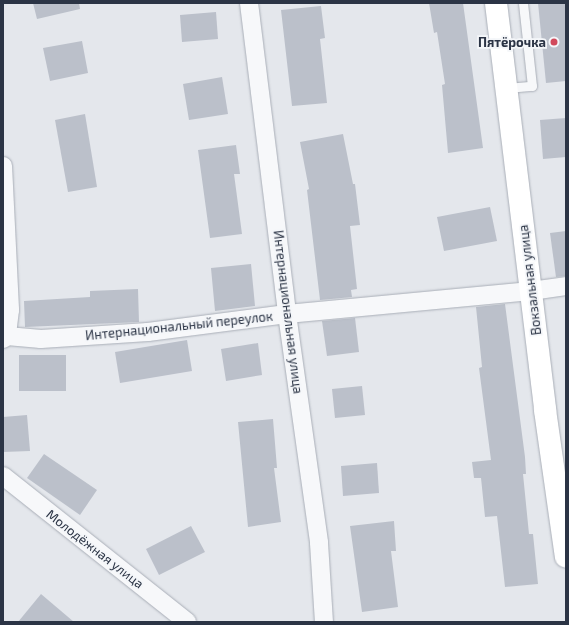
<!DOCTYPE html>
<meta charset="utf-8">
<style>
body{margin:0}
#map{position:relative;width:569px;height:625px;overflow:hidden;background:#e4e7ec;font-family:"Exo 2",sans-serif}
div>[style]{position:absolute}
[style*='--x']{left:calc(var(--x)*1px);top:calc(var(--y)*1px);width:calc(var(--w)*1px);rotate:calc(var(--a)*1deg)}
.building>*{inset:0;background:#bbc0ca}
.roads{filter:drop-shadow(0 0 1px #a9aeb7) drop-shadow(0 0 1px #a9aeb7)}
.lane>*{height:9px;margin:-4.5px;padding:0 4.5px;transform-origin:4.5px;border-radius:4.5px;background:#f7f8fa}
.street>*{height:18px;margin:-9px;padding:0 9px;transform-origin:9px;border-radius:9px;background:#f7f8fa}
.secondary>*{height:22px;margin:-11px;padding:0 11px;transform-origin:11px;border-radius:11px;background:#fff}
.dots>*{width:11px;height:11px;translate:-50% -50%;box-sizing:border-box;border:2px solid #f4f6f9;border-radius:50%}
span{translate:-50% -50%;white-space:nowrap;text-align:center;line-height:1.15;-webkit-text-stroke:3.5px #f4f6f9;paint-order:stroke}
.poi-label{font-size:13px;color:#2b3445;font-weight:700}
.right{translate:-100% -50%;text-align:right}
.street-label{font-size:13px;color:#2b3445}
.frame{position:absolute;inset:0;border:4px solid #2b3445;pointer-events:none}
</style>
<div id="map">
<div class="building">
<div style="clip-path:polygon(33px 3px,79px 3px,80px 9px,37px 19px)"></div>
<div style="clip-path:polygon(429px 3px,463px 3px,483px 148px,448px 153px,442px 85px,445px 84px,437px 32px,434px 33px)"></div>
<div style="clip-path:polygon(538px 3px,566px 3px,566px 81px,546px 83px)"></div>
<div style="clip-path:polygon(321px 6px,325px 38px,320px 39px,327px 103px,292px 106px,281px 10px)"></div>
<div style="clip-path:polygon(216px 12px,218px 39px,182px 42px,180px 15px)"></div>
<div style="clip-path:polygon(82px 41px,88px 73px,50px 81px,43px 48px)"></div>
<div style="clip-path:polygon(222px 77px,228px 114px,189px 120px,183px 84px)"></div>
<div style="clip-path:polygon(85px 114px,97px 187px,68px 192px,55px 120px)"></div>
<div style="clip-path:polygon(566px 118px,566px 157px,543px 159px,540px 120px)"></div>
<div style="clip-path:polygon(343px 134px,353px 184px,355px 184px,360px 225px,350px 226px,357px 289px,351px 290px,352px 297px,320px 300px,307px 190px,309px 189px,300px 142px)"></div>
<div style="clip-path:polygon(236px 145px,240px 174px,234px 174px,242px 234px,210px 238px,198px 150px)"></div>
<div style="clip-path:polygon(490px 207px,497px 241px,444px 251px,437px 217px)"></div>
<div style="clip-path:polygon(566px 231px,566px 276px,556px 277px,550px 233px)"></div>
<div style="clip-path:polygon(251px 264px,255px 306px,215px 311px,211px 268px)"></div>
<div style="clip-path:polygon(138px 289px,139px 322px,25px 327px,24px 301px,90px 297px,90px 291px)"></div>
<div style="clip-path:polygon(505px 304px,525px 457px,526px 474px,523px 474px,529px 534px,533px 534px,538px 584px,505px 587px,497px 516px,485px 517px,481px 478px,474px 478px,472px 462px,491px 460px,479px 368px,482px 367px,476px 307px)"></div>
<div style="clip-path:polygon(355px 318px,359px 352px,327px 356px,322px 321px)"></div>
<div style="clip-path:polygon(187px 340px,192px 371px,120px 383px,115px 352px)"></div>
<div style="clip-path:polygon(258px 343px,262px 375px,226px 381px,221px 349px)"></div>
<div style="clip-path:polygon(19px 355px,66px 355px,66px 391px,19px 391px)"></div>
<div style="clip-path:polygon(362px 386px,365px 415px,335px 418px,332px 389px)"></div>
<div style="clip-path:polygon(27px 415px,30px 451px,3px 452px,3px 417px)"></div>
<div style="clip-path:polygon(273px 419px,277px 468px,274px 468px,281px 522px,248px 527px,238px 422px)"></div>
<div style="clip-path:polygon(44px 454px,97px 490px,80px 515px,27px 478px)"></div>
<div style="clip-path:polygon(377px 463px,379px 493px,343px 496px,341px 466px)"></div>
<div style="clip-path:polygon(394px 521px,396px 551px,391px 551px,398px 607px,362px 612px,350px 526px)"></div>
<div style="clip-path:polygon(191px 526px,205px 552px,159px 575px,146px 549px)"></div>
<div style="clip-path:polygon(41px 594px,74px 622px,18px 622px)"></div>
</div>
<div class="roads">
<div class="lane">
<div style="--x:507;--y:88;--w:25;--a:-5"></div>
<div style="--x:532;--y:86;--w:83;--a:-96.2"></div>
</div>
<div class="street">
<div style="--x:249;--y:3;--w:313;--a:83"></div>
<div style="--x:287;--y:314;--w:231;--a:82"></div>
<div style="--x:319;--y:543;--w:79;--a:86.4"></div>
<div style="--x:3;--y:166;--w:144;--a:87.2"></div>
<div style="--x:10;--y:310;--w:26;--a:97"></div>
<div style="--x:7;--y:336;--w:5;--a:143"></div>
<div style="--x:7;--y:336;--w:34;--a:5"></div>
<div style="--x:41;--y:339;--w:107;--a:-3.7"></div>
<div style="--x:148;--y:332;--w:140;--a:-7.4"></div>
<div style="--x:287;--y:314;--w:245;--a:-5.4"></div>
<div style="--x:531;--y:291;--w:35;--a:-8"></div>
<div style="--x:3;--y:476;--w:235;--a:38.4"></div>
</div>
<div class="secondary">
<div style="--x:496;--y:3;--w:410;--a:83.1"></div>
<div style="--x:545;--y:410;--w:148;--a:81.9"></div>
</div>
</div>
<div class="dots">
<div style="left:554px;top:42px;background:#d1495b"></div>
</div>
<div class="poi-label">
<span class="right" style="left:546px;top:42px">Пятёрочка</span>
</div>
<div class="street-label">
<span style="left:530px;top:280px;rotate:-97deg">Вокзальная улица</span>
<span style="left:288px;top:312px;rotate:83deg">Интернациональная улица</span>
<span style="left:179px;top:326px;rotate:-6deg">Интернациональный переулок</span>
<span style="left:95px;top:549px;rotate:38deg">Молодёжная улица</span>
</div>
<div class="frame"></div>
</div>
